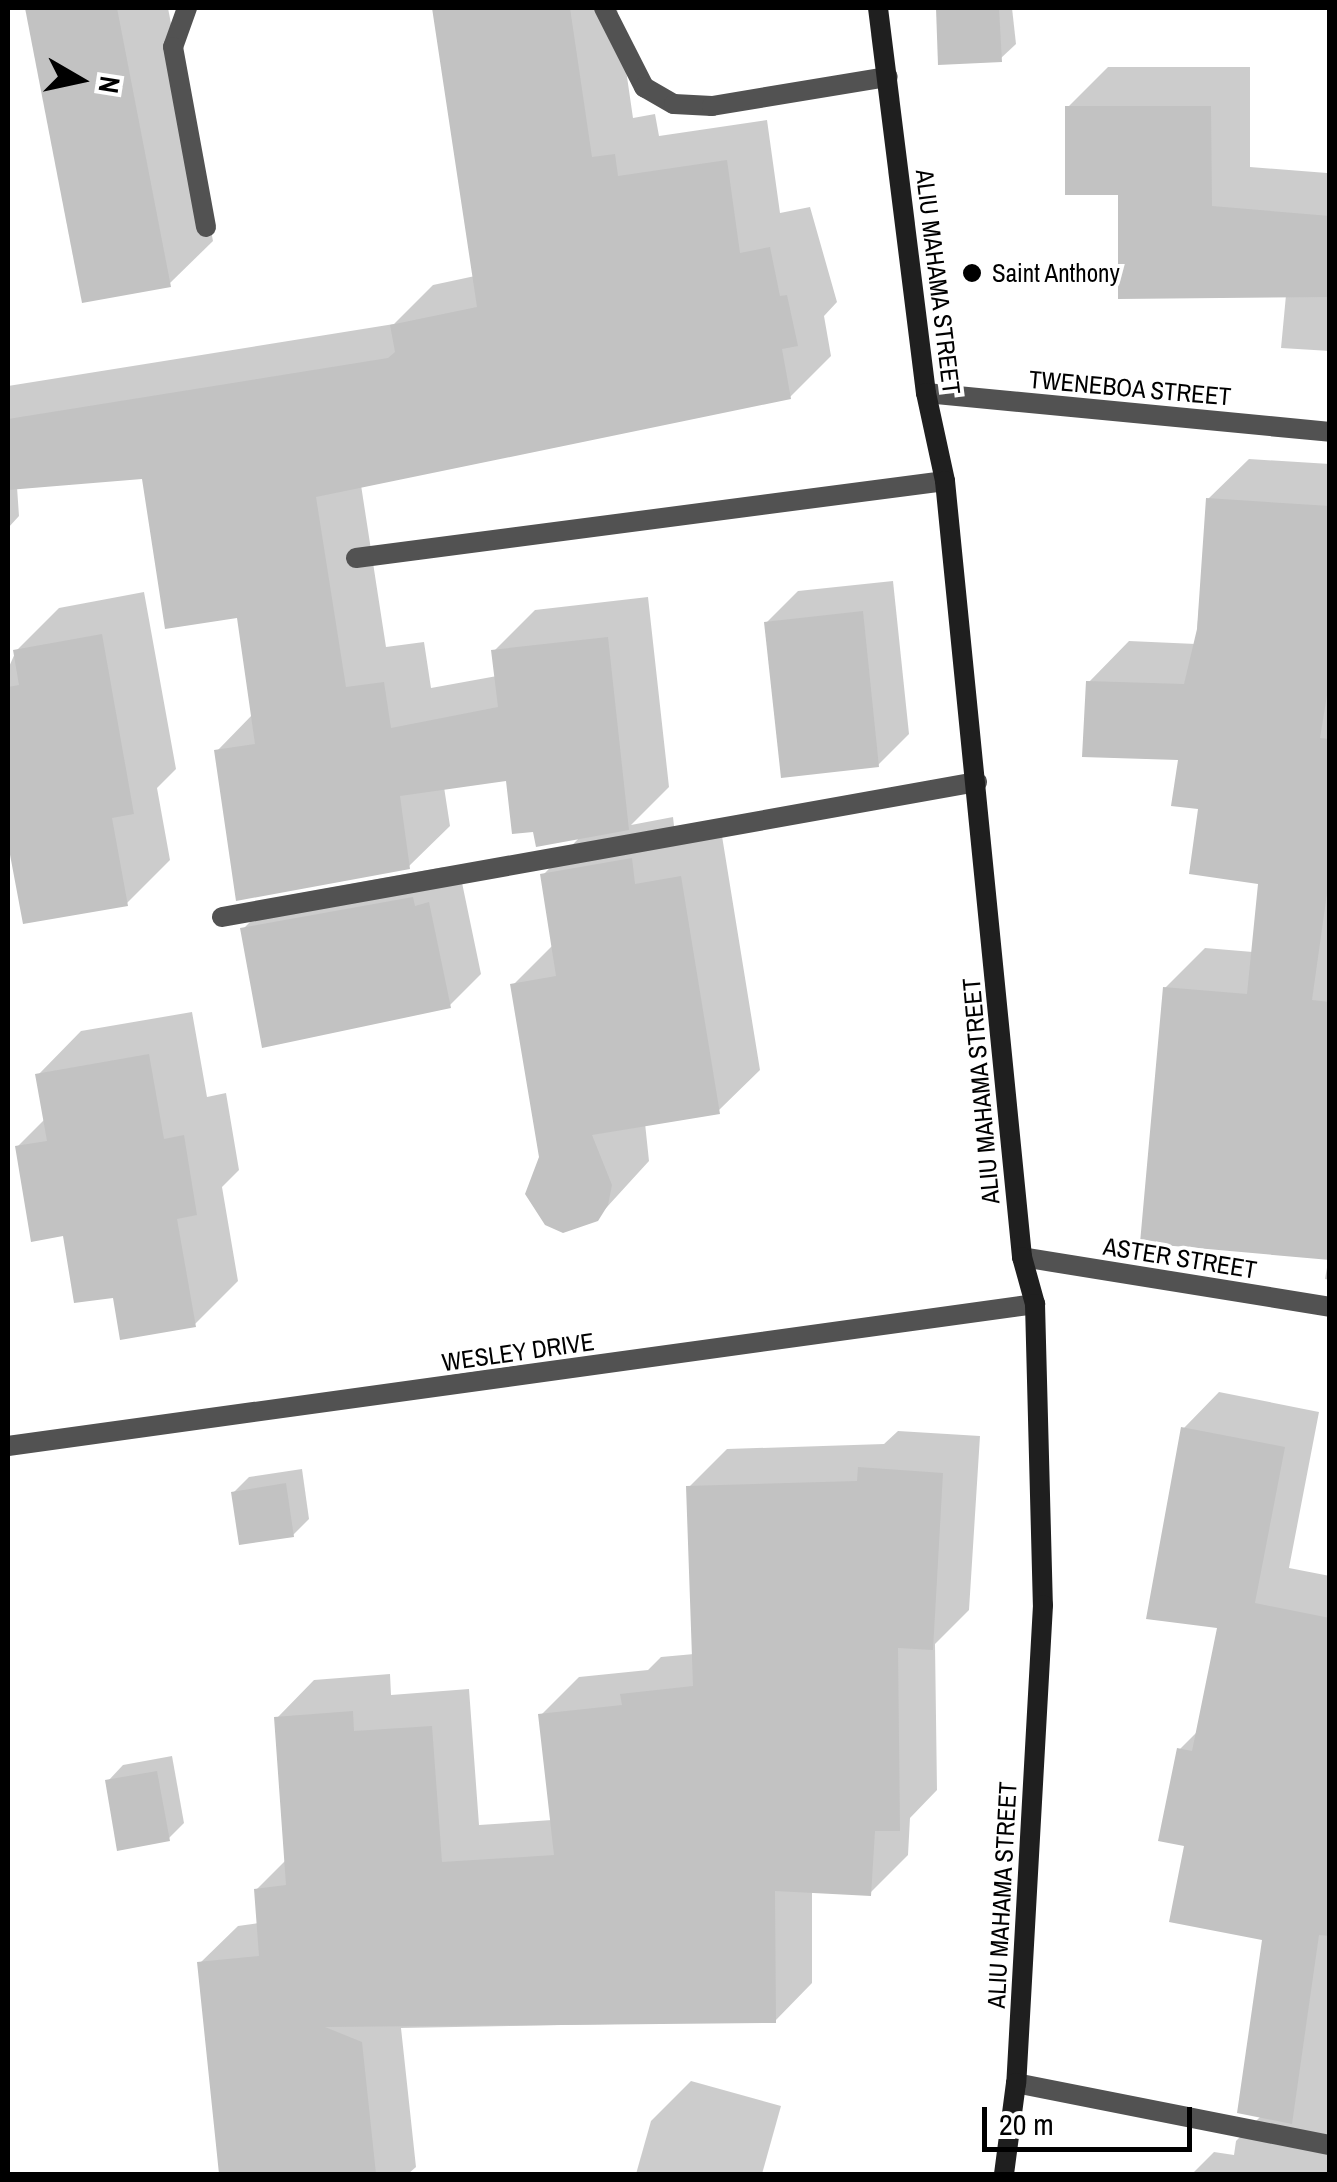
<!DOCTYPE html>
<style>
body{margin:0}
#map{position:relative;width:1337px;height:2182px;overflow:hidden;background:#fff;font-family:"Archivo Narrow",sans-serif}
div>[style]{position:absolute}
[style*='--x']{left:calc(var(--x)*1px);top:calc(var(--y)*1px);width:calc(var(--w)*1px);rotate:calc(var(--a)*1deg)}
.shadow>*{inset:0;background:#0003}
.building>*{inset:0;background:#c2c2c2}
.lane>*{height:20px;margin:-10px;padding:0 10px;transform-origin:10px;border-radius:10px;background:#525252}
.street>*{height:20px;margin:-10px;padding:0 10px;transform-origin:10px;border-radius:10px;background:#525252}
.secondary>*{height:20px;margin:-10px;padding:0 10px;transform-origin:10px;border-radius:10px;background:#1f1f1f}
.dots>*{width:28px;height:28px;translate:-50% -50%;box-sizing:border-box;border:5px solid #fff;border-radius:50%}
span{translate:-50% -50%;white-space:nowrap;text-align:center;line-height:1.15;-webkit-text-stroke:8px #fff;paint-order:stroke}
.poi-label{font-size:25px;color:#000}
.left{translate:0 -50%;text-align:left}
.street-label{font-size:25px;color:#000}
.frame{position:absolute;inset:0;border:10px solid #000;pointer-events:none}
.north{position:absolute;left:30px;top:30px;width:100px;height:100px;-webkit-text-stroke:8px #fff;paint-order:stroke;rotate:99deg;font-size:28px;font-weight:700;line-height:40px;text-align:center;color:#000}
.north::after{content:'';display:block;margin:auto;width:35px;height:45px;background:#000;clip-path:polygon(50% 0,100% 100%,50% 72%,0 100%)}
.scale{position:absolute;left:982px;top:2107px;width:210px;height:45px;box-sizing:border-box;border:5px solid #000;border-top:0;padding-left:12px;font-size:30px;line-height:35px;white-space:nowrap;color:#000;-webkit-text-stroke:8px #fff;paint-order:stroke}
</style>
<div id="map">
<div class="shadow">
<div style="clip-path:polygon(27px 8px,168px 8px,213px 241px,169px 284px,84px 300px)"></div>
<div style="clip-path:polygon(435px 8px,617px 8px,633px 118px,655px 114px,659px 136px,767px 120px,780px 213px,810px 207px,837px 302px,824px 316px,831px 356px,790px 397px,361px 485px,386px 647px,424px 642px,431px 688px,497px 676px,494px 651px,535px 610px,648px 597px,669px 787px,631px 825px,673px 817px,676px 843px,722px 836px,760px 1070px,718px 1111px,645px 1123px,649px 1161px,596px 1219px,542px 1157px,513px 985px,554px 944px,543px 875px,581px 836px,535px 829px,508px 778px,444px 787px,450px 826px,408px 867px,217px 751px,253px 714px,239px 615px,144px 477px,17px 487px,19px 516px,8px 528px,8px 386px,394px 324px,433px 285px,475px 276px)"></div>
<div style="clip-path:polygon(939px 8px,1012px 8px,1016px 44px,1000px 59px,940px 62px)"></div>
<div style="clip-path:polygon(1108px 67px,1250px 67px,1250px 167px,1327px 173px,1330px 158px,1330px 351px,1281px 348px,1286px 295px,1121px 192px,1068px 107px)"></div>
<div style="clip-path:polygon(1249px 459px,1330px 464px,1330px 1242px,1165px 988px,1205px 948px,1253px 952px,1261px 882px,1201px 807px,1180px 758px,1089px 682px,1129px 641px,1196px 644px,1208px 499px)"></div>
<div style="clip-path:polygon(893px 581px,909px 734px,878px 765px,767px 622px,798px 591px)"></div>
<div style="clip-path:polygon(144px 592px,176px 769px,157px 788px,170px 860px,127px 903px,8px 850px,8px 669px,16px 651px,59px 608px)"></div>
<div style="clip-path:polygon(444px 867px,445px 876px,460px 873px,481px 974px,450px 1005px,243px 929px,274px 898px)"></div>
<div style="clip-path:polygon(192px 1012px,207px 1097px,226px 1093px,239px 1170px,222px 1187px,238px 1281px,194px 1325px,115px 1295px,65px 1234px,17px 1147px,46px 1118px,38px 1075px,81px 1031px)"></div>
<div style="clip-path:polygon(1330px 1251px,1330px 1280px,1325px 1279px)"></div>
<div style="clip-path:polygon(1219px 1392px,1319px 1412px,1289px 1568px,1330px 1576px,1330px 2174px,1192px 2174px,1214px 2152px,1234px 2155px,1236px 2141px,1262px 2115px,1264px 1938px,1187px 1844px,1180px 1749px,1199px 1730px,1220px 1626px,1184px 1428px)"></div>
<div style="clip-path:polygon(898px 1431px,980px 1436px,969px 1610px,935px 1644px,937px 1790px,910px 1818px,908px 1855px,870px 1893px,812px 1890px,812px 1983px,775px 2021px,401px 2028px,416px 2167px,408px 2174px,222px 2174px,200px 1963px,238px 1926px,259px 1923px,256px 1890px,287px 1859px,277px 1718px,314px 1680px,390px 1674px,391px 1695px,469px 1689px,479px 1825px,552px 1820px,541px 1715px,579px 1677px,648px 1670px,661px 1657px,694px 1654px,689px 1487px,727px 1449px,884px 1444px)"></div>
<div style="clip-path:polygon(302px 1469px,309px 1519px,293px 1535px,233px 1493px,249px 1477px)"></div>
<div style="clip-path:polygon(172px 1756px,184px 1823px,168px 1839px,108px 1781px,123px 1765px)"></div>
<div style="clip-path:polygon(691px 2081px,781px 2106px,762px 2174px,636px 2174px,651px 2121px)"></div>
</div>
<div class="building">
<div style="clip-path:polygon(25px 8px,117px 8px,171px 287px,82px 303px)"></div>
<div style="clip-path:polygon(432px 8px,570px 8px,592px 157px,615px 154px,618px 176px,727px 160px,740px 253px,770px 247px,780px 296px,787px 295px,798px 346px,782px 349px,791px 399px,316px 497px,346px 687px,384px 682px,391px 728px,498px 707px,491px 650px,608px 637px,629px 830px,536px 847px,533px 832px,512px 834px,506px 781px,400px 796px,410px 869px,236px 901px,214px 750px,255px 744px,237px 618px,165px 629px,142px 479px,8px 490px,8px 419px,388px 358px,395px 352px,390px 325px,477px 307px)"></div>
<div style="clip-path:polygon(936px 8px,999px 8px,1002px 62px,938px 65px)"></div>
<div style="clip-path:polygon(1065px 106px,1211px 106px,1212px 206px,1330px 216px,1330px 297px,1118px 299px,1118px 195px,1065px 195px)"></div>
<div style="clip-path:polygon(1206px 498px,1330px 506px,1330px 677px,1320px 738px,1330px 739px,1330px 872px,1312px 1000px,1330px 1002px,1330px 1260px,1140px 1243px,1163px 987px,1247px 994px,1258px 884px,1189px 874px,1198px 809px,1171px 806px,1178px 760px,1082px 757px,1086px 681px,1184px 684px,1197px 629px)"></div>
<div style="clip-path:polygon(863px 611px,879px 767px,781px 778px,764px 622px)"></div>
<div style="clip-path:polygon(102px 634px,134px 814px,112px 818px,128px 906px,23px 924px,8px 844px,8px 687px,19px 685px,13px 650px)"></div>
<div style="clip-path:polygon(632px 858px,635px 884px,681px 876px,720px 1114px,592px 1135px,612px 1185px,608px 1205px,598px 1221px,563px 1233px,545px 1225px,525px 1194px,539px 1157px,510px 984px,556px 976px,540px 874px)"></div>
<div style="clip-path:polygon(413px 897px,415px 906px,429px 902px,451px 1008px,262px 1048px,240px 928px)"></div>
<div style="clip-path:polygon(149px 1054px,164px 1139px,184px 1135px,197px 1215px,177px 1219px,196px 1327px,120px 1340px,113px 1298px,74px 1303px,63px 1236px,31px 1242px,15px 1146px,47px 1141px,35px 1074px)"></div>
<div style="clip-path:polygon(1181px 1427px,1285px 1447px,1255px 1603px,1330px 1618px,1330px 1936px,1319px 1935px,1292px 2124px,1237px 2113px,1262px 1940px,1169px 1922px,1184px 1846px,1158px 1841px,1177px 1748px,1192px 1751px,1217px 1628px,1146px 1619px)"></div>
<div style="clip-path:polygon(858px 1467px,943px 1473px,933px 1650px,898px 1648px,900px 1831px,875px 1831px,871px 1896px,775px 1891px,776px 2023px,325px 2027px,362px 2042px,376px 2174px,219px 2174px,197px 1962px,259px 1956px,254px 1889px,286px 1885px,274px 1717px,353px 1711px,354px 1731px,432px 1726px,442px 1862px,554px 1855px,538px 1714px,622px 1705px,620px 1694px,693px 1686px,686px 1486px,857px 1481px)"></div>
<div style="clip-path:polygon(286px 1483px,294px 1537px,239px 1545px,231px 1492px)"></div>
<div style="clip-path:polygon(157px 1771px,170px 1841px,117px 1851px,105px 1780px)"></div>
</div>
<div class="lane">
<div style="--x:187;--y:8;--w:41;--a:109.7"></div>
<div style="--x:173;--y:47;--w:183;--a:79.6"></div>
<div style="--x:604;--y:8;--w:89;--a:63.1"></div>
<div style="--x:644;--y:87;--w:34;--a:30"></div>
<div style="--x:674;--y:104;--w:38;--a:3"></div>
<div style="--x:712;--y:106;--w:178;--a:-9.4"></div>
<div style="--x:356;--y:558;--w:594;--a:-7.45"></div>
<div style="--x:222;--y:917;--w:767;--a:-10.14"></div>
</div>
<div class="street">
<div style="--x:926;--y:393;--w:406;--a:5.5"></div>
<div style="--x:1022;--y:1257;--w:312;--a:9.2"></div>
<div style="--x:8;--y:1446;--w:1037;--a:-7.87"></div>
<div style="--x:1016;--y:2083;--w:320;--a:11.2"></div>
</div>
<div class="secondary">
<div style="--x:878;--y:8;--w:388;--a:82.9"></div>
<div style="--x:926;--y:393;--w:90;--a:77.8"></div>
<div style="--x:945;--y:481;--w:780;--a:84.33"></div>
<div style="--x:1022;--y:1257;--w:49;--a:74.5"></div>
<div style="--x:1035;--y:1304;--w:301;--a:88.5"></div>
<div style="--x:1043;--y:1605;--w:479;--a:93.2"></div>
<div style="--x:1016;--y:2083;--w:92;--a:97.5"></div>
</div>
<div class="dots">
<div style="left:972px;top:273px;background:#000"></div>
</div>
<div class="poi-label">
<span class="left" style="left:992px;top:273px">Saint Anthony</span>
</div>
<div class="street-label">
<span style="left:938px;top:282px;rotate:83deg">ALIU MAHAMA STREET</span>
<span style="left:1130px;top:388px;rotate:5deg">TWENEBOA STREET</span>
<span style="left:981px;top:1091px;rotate:-95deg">ALIU MAHAMA STREET</span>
<span style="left:1180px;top:1258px;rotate:9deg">ASTER STREET</span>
<span style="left:518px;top:1352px;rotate:-8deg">WESLEY DRIVE</span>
<span style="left:1002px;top:1895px;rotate:-87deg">ALIU MAHAMA STREET</span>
</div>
<div class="frame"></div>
<div class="north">N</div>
<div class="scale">20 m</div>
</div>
